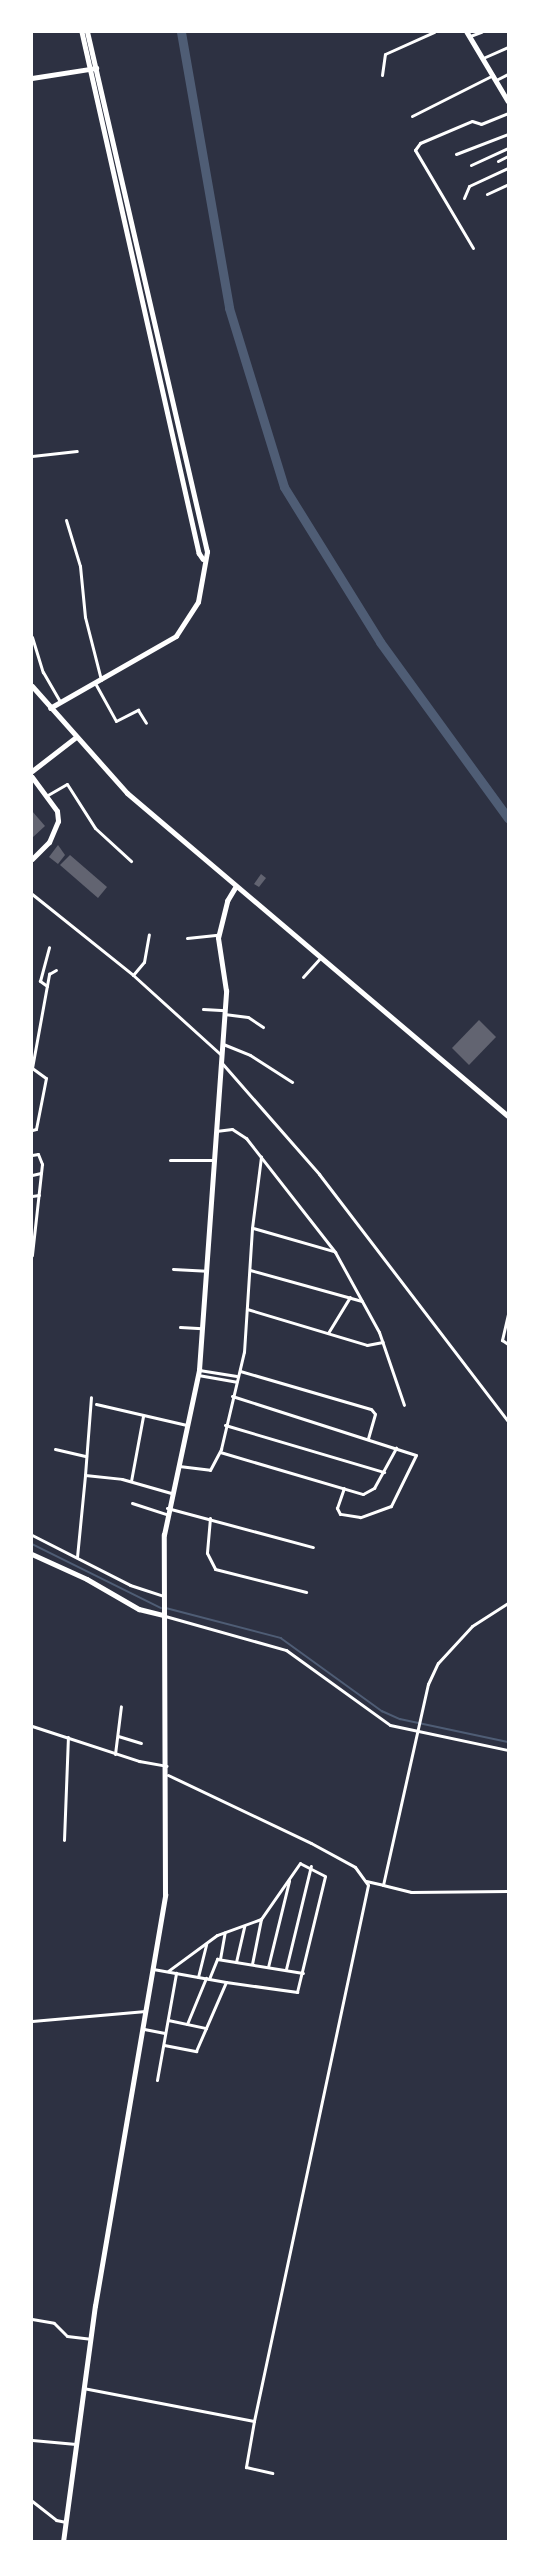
<!DOCTYPE html>
<style>
body{margin:0}
#map{position:relative;width:540px;height:2573px;overflow:hidden;background:#2d3142;font-family:"PT Sans Narrow",sans-serif}
div>[style]{position:absolute}
[style*='--x']{left:calc(var(--x)*1px);top:calc(var(--y)*1px);width:calc(var(--w)*1px);rotate:calc(var(--a)*1deg)}
.stream>*{height:1.5px;margin:-0.75px;padding:0 0.75px;transform-origin:0.75px;border-radius:0.75px;background:#4f5d75}
.river>*{height:9px;margin:-4.5px;padding:0 4.5px;transform-origin:4.5px;border-radius:4.5px;background:#4f5d75}
.building>*{inset:0;background:#626471}
.minor>*{height:3px;margin:-1.5px;padding:0 1.5px;transform-origin:1.5px;border-radius:1.5px;background:#fff}
.tertiary>*{height:4.5px;margin:-2.25px;padding:0 2.25px;transform-origin:2.25px;border-radius:2.25px;background:#fff}
.secondary>*{height:4.5px;margin:-2.25px;padding:0 2.25px;transform-origin:2.25px;border-radius:2.25px;background:#fff}
.primary>*{height:5px;margin:-2.5px;padding:0 2.5px;transform-origin:2.5px;border-radius:2.5px;background:#fff}
.trunk>*{height:5px;margin:-2.5px;padding:0 2.5px;transform-origin:2.5px;border-radius:2.5px;background:#fff}
span{translate:-50% -50%;white-space:nowrap;text-align:center;line-height:1.15;-webkit-text-stroke:5px #fff;paint-order:stroke}
.frame{position:absolute;inset:0;border:33px solid #fff;pointer-events:none}
</style>
<div id="map">
<div class="stream">
<div style="--x:32;--y:1544;--w:144;--a:26.4"></div>
<div style="--x:166;--y:1608;--w:119;--a:14.6"></div>
<div style="--x:281;--y:1638;--w:125;--a:35.9"></div>
<div style="--x:382;--y:1711;--w:20;--a:24"></div>
<div style="--x:400;--y:1719;--w:110;--a:12"></div>
</div>
<div class="river">
<div style="--x:181;--y:32;--w:280;--a:80.1"></div>
<div style="--x:229;--y:308;--w:187;--a:72.9"></div>
<div style="--x:284;--y:487;--w:182;--a:58.2"></div>
<div style="--x:380;--y:642;--w:218;--a:54"></div>
</div>
<div class="building">
<div style="clip-path:polygon(32px 811px,45px 826px,32px 838px)"></div>
<div style="clip-path:polygon(58px 845px,65px 855px,58px 864px,49px 857px)"></div>
<div style="clip-path:polygon(70px 855px,107px 887px,98px 898px,60px 865px)"></div>
<div style="clip-path:polygon(261px 874px,266px 878px,259px 887px,254px 884px)"></div>
<div style="clip-path:polygon(479px 1020px,496px 1037px,469px 1065px,452px 1048px)"></div>
</div>
<div class="minor">
<div style="--x:470;--y:36;--w:12;--a:-20"></div>
<div style="--x:483;--y:58;--w:27;--a:-24"></div>
<div style="--x:382;--y:75;--w:21;--a:-82"></div>
<div style="--x:385;--y:54;--w:54;--a:-24.2"></div>
<div style="--x:496;--y:80;--w:13;--a:-27"></div>
<div style="--x:412;--y:116;--w:91;--a:-26.8"></div>
<div style="--x:456;--y:154;--w:56;--a:-21"></div>
<div style="--x:498;--y:161;--w:11;--a:-27"></div>
<div style="--x:471;--y:165;--w:41;--a:-24.7"></div>
<div style="--x:487;--y:194;--w:23;--a:-25"></div>
<div style="--x:464;--y:198;--w:13;--a:-67"></div>
<div style="--x:469;--y:186;--w:43;--a:-24.8"></div>
<div style="--x:473;--y:248;--w:114;--a:-120.6"></div>
<div style="--x:415;--y:150;--w:9;--a:-54"></div>
<div style="--x:420;--y:143;--w:56;--a:-22.9"></div>
<div style="--x:472;--y:121;--w:9;--a:18"></div>
<div style="--x:481;--y:124;--w:29;--a:-22"></div>
<div style="--x:32;--y:456;--w:45;--a:-6.3"></div>
<div style="--x:66;--y:520;--w:48;--a:73.1"></div>
<div style="--x:80;--y:566;--w:51;--a:84.4"></div>
<div style="--x:85;--y:617;--w:65;--a:75.7"></div>
<div style="--x:32;--y:637;--w:37;--a:73"></div>
<div style="--x:43;--y:672;--w:34;--a:60"></div>
<div style="--x:95;--y:683;--w:43;--a:61.1"></div>
<div style="--x:116;--y:721;--w:25;--a:-27"></div>
<div style="--x:138;--y:710;--w:15;--a:58"></div>
<div style="--x:46;--y:796;--w:24;--a:-30"></div>
<div style="--x:67;--y:784;--w:52;--a:57.5"></div>
<div style="--x:95;--y:828;--w:49;--a:42.5"></div>
<div style="--x:32;--y:894;--w:129;--a:38.7"></div>
<div style="--x:133;--y:975;--w:118;--a:42.2"></div>
<div style="--x:187;--y:938;--w:31;--a:-6"></div>
<div style="--x:133;--y:975;--w:17;--a:-50"></div>
<div style="--x:144;--y:962;--w:28;--a:-80"></div>
<div style="--x:303;--y:977;--w:25;--a:-48"></div>
<div style="--x:47;--y:986;--w:9;--a:-144"></div>
<div style="--x:40;--y:981;--w:35;--a:-75"></div>
<div style="--x:203;--y:1009;--w:22;--a:3"></div>
<div style="--x:224;--y:1014;--w:24;--a:7"></div>
<div style="--x:248;--y:1017;--w:18;--a:34"></div>
<div style="--x:223;--y:1044;--w:29;--a:22"></div>
<div style="--x:250;--y:1055;--w:50;--a:32.7"></div>
<div style="--x:221;--y:1062;--w:149;--a:48.8"></div>
<div style="--x:319;--y:1174;--w:311;--a:52.6"></div>
<div style="--x:32;--y:1068;--w:96;--a:-79.7"></div>
<div style="--x:49;--y:974;--w:8;--a:-30"></div>
<div style="--x:32;--y:1068;--w:17;--a:36"></div>
<div style="--x:46;--y:1078;--w:52;--a:101.1"></div>
<div style="--x:36;--y:1129;--w:4;--a:166"></div>
<div style="--x:216;--y:1131;--w:16;--a:-7"></div>
<div style="--x:232;--y:1129;--w:17;--a:33"></div>
<div style="--x:246;--y:1138;--w:145;--a:52"></div>
<div style="--x:335;--y:1252;--w:91;--a:61.2"></div>
<div style="--x:379;--y:1332;--w:77;--a:71.1"></div>
<div style="--x:32;--y:1155;--w:6;--a:-9"></div>
<div style="--x:38;--y:1154;--w:11;--a:68"></div>
<div style="--x:42;--y:1164;--w:92;--a:96.3"></div>
<div style="--x:170;--y:1160;--w:44;--a:0"></div>
<div style="--x:32;--y:1175;--w:9;--a:-13"></div>
<div style="--x:32;--y:1196;--w:7;--a:-8"></div>
<div style="--x:253;--y:1228;--w:83;--a:16"></div>
<div style="--x:173;--y:1269;--w:33;--a:3"></div>
<div style="--x:250;--y:1270;--w:116;--a:15.5"></div>
<div style="--x:247;--y:1309;--w:125;--a:16.7"></div>
<div style="--x:367;--y:1345;--w:16;--a:-11"></div>
<div style="--x:508;--y:1314;--w:27;--a:103"></div>
<div style="--x:502;--y:1340;--w:7;--a:34"></div>
<div style="--x:180;--y:1327;--w:22;--a:3"></div>
<div style="--x:328;--y:1333;--w:42;--a:-58.6"></div>
<div style="--x:199;--y:1370;--w:38;--a:9"></div>
<div style="--x:240;--y:1371;--w:136;--a:16.2"></div>
<div style="--x:371;--y:1409;--w:6;--a:51"></div>
<div style="--x:375;--y:1414;--w:25;--a:106"></div>
<div style="--x:198;--y:1375;--w:39;--a:10"></div>
<div style="--x:232;--y:1396;--w:193;--a:17.8"></div>
<div style="--x:416;--y:1455;--w:57;--a:116.1"></div>
<div style="--x:391;--y:1506;--w:33;--a:160"></div>
<div style="--x:360;--y:1517;--w:20;--a:-171"></div>
<div style="--x:340;--y:1514;--w:7;--a:-117"></div>
<div style="--x:337;--y:1508;--w:21;--a:-71"></div>
<div style="--x:96;--y:1404;--w:93;--a:13"></div>
<div style="--x:225;--y:1425;--w:166;--a:16.5"></div>
<div style="--x:55;--y:1449;--w:32;--a:13"></div>
<div style="--x:220;--y:1452;--w:149;--a:16.4"></div>
<div style="--x:363;--y:1494;--w:13;--a:-29"></div>
<div style="--x:374;--y:1488;--w:46;--a:-61.2"></div>
<div style="--x:179;--y:1466;--w:31;--a:7"></div>
<div style="--x:210;--y:1470;--w:24;--a:-62"></div>
<div style="--x:221;--y:1449;--w:100;--a:-76.7"></div>
<div style="--x:244;--y:1352;--w:124;--a:-86.3"></div>
<div style="--x:252;--y:1228;--w:72;--a:-82.8"></div>
<div style="--x:85;--y:1475;--w:78;--a:-85.6"></div>
<div style="--x:131;--y:1481;--w:66;--a:-79.5"></div>
<div style="--x:132;--y:1503;--w:36;--a:18"></div>
<div style="--x:167;--y:1508;--w:151;--a:15"></div>
<div style="--x:210;--y:1518;--w:35;--a:95"></div>
<div style="--x:207;--y:1553;--w:18;--a:63"></div>
<div style="--x:215;--y:1569;--w:94;--a:14.2"></div>
<div style="--x:32;--y:1535;--w:110;--a:27"></div>
<div style="--x:130;--y:1585;--w:35;--a:18"></div>
<div style="--x:77;--y:1557;--w:82;--a:-84.4"></div>
<div style="--x:85;--y:1475;--w:37;--a:6"></div>
<div style="--x:122;--y:1479;--w:51;--a:15.9"></div>
<div style="--x:165;--y:1616;--w:126;--a:15.7"></div>
<div style="--x:286;--y:1650;--w:128;--a:35.8"></div>
<div style="--x:390;--y:1725;--w:121;--a:12"></div>
<div style="--x:32;--y:1726;--w:113;--a:18.1"></div>
<div style="--x:139;--y:1761;--w:28;--a:10"></div>
<div style="--x:118;--y:1736;--w:24;--a:17"></div>
<div style="--x:115;--y:1754;--w:48;--a:-82.9"></div>
<div style="--x:168;--y:1775;--w:158;--a:25.4"></div>
<div style="--x:311;--y:1843;--w:50;--a:28.6"></div>
<div style="--x:355;--y:1867;--w:22;--a:54"></div>
<div style="--x:368;--y:1885;--w:548;--a:102.01"></div>
<div style="--x:64;--y:1840;--w:103;--a:-87.8"></div>
<div style="--x:366;--y:1881;--w:17;--a:13"></div>
<div style="--x:383;--y:1885;--w:206;--a:-77.4"></div>
<div style="--x:428;--y:1684;--w:23;--a:-65"></div>
<div style="--x:438;--y:1663;--w:50;--a:-47.4"></div>
<div style="--x:472;--y:1626;--w:43;--a:-32.6"></div>
<div style="--x:383;--y:1885;--w:29;--a:14"></div>
<div style="--x:411;--y:1892;--w:97;--a:-0.6"></div>
<div style="--x:220;--y:1959;--w:27;--a:-80"></div>
<div style="--x:236;--y:1962;--w:37;--a:-77"></div>
<div style="--x:252;--y:1964;--w:46;--a:-78.7"></div>
<div style="--x:268;--y:1967;--w:89;--a:-76.3"></div>
<div style="--x:153;--y:1969;--w:74;--a:10.1"></div>
<div style="--x:226;--y:1982;--w:72;--a:8"></div>
<div style="--x:297;--y:1992;--w:119;--a:-76.4"></div>
<div style="--x:325;--y:1876;--w:28;--a:-153"></div>
<div style="--x:300;--y:1863;--w:68;--a:124.9"></div>
<div style="--x:261;--y:1919;--w:47;--a:160"></div>
<div style="--x:217;--y:1935;--w:61;--a:143.7"></div>
<div style="--x:286;--y:1969;--w:106;--a:-76.4"></div>
<div style="--x:198;--y:1977;--w:34;--a:-76"></div>
<div style="--x:209;--y:1979;--w:22;--a:-68"></div>
<div style="--x:217;--y:1959;--w:87;--a:9.2"></div>
<div style="--x:168;--y:2020;--w:39;--a:12"></div>
<div style="--x:32;--y:2021;--w:114;--a:-5"></div>
<div style="--x:187;--y:2024;--w:50;--a:-67.6"></div>
<div style="--x:144;--y:2029;--w:21;--a:11"></div>
<div style="--x:164;--y:2045;--w:33;--a:11"></div>
<div style="--x:196;--y:2051;--w:75;--a:-66.5"></div>
<div style="--x:157;--y:2080;--w:109;--a:-79.9"></div>
<div style="--x:32;--y:2319;--w:22;--a:10"></div>
<div style="--x:54;--y:2323;--w:18;--a:45"></div>
<div style="--x:67;--y:2336;--w:23;--a:7"></div>
<div style="--x:83;--y:2388;--w:174;--a:10.9"></div>
<div style="--x:254;--y:2421;--w:47;--a:99.9"></div>
<div style="--x:246;--y:2467;--w:27;--a:13"></div>
<div style="--x:32;--y:2440;--w:44;--a:5.2"></div>
<div style="--x:32;--y:2501;--w:31;--a:38"></div>
<div style="--x:56;--y:2520;--w:10;--a:11"></div>
</div>
<div class="tertiary">
<div style="--x:467;--y:32;--w:80;--a:59.3"></div>
<div style="--x:32;--y:78;--w:65;--a:-8.9"></div>
<div style="--x:32;--y:1554;--w:60;--a:24.4"></div>
<div style="--x:87;--y:1579;--w:60;--a:30"></div>
<div style="--x:139;--y:1609;--w:25;--a:14"></div>
<div style="--x:63;--y:2542;--w:238;--a:-82.3"></div>
<div style="--x:95;--y:2306;--w:417;--a:-80.3"></div>
<div style="--x:165;--y:1895;--w:360;--a:-90.2"></div>
<div style="--x:164;--y:1535;--w:169;--a:-78"></div>
<div style="--x:199;--y:1370;--w:380;--a:-85.9"></div>
<div style="--x:226;--y:991;--w:54;--a:-98.6"></div>
<div style="--x:218;--y:938;--w:38;--a:-76"></div>
<div style="--x:227;--y:901;--w:17;--a:-59"></div>
</div>
<div class="secondary">
<div style="--x:82;--y:32;--w:534;--a:77.34"></div>
<div style="--x:199;--y:553;--w:7;--a:56"></div>
<div style="--x:50;--y:708;--w:145;--a:-29.7"></div>
<div style="--x:176;--y:636;--w:40;--a:-57.1"></div>
<div style="--x:198;--y:602;--w:51;--a:-79.8"></div>
<div style="--x:207;--y:552;--w:534;--a:-102.99"></div>
</div>
<div class="primary">
<div style="--x:32;--y:771;--w:56;--a:-37.7"></div>
<div style="--x:32;--y:777;--w:42;--a:53.7"></div>
<div style="--x:57;--y:811;--w:10;--a:84"></div>
<div style="--x:58;--y:821;--w:23;--a:113"></div>
<div style="--x:49;--y:842;--w:24;--a:135"></div>
</div>
<div class="trunk">
<div style="--x:32;--y:686;--w:143;--a:48.4"></div>
<div style="--x:127;--y:793;--w:499;--a:40.3"></div>
</div>
<div class="frame"></div>
</div>
